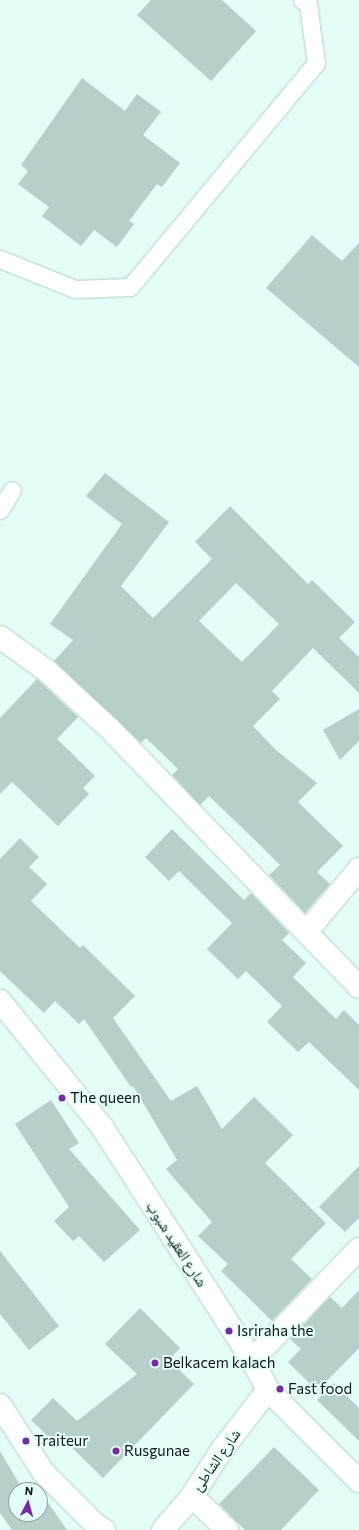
<!DOCTYPE html>
<meta charset="utf-8">
<style>
body{margin:0}
#map{position:relative;width:359px;height:1530px;overflow:hidden;background:#e4fdf8;font-family:Commissioner,"Noto Naskh Arabic",sans-serif}
div>[style]{position:absolute}
[style*='--x']{left:calc(var(--x)*1px);top:calc(var(--y)*1px);width:calc(var(--w)*1px);rotate:calc(var(--a)*1deg)}
.building>*{inset:0;background:#b7cfcb}
.roads{filter:drop-shadow(0 0 1px #b7d0cb) drop-shadow(0 0 1px #b7d0cb)}
.lane>*{height:17px;margin:-8.5px;padding:0 8.5px;transform-origin:8.5px;border-radius:8.5px;background:#fff}
.street>*{height:22px;margin:-11px;padding:0 11px;transform-origin:11px;border-radius:11px;background:#fff}
.secondary>*{height:22px;margin:-11px;padding:0 11px;transform-origin:11px;border-radius:11px;background:#fff}
.dots>*{width:11px;height:11px;translate:-50% -50%;box-sizing:border-box;border:2px solid #e4fdf8;border-radius:50%}
span{translate:-50% -50%;white-space:nowrap;text-align:center;line-height:1.15;-webkit-text-stroke:4px #e4fdf8;paint-order:stroke}
.poi-label{font-size:15px;color:#0f1817}
.left{translate:0 -50%;text-align:left}
.street-label{font-size:15px;color:#0f1817}
.north{position:absolute;left:8px;top:1482px;width:40px;height:40px;box-sizing:border-box;background:#e4fdf8;border:1px solid #8fa19e;border-radius:50%;rotate:6deg;font-size:11px;font-weight:700;line-height:16px;text-align:center;color:#0f1817}
.north::after{content:'';display:block;margin:auto;width:14px;height:18px;background:#762c9e;clip-path:polygon(50% 0,100% 100%,50% 72%,0 100%)}
</style>
<div id="map">
<div class="building">
<div style="clip-path:polygon(151px 0,222px 0,256px 31px,211px 81px,137px 15px)"></div>
<div style="clip-path:polygon(82px 78px,125px 111px,137px 94px,161px 112px,143px 135px,180px 163px,162px 187px,157px 184px,129px 221px,134px 224px,117px 247px,94px 230px,81px 246px,42px 216px,49px 207px,18px 184px,28px 171px,21px 165px)"></div>
<div style="clip-path:polygon(312px 235px,342px 261px,359px 243px,359px 367px,266px 288px)"></div>
<div style="clip-path:polygon(evenodd,105px 473px,169px 522px,121px 586px,153px 618px,212px 559px,195px 542px,230px 506px,308px 584px,312px 580px,355px 622px,339px 638px,359px 657px,359px 693px,313px 648px,272px 691px,280px 699px,253px 726px,276px 750px,317px 783px,298px 802px,343px 846px,317px 872px,330px 884px,305px 913px,269px 875px,280px 865px,261px 846px,209px 796px,200px 805px,172px 775px,178px 769px,146px 738px,141px 743px,54px 661px,73px 640px,50px 624px,122px 524px,86px 496px,105px 473px,236px 583px,279px 624px,242px 662px,199px 621px,236px 583px)"></div>
<div style="clip-path:polygon(37px 679px,78px 717px,57px 739px,95px 776px,83px 788px,89px 794px,58px 826px,12px 782px,0 794px,0 718px)"></div>
<div style="clip-path:polygon(359px 709px,359px 741px,340px 760px,323px 730px)"></div>
<div style="clip-path:polygon(172px 829px,244px 900px,251px 893px,289px 933px,282px 940px,306px 963px,293px 977px,336px 1019px,344px 1010px,359px 1025px,359px 1090px,309px 1042px,298px 1052px,267px 1022px,282px 1006px,246px 971px,238px 979px,207px 949px,232px 923px,179px 871px,169px 881px,145px 857px)"></div>
<div style="clip-path:polygon(20px 838px,39px 857px,29px 867px,47px 884px,31px 901px,80px 948px,83px 945px,135px 996px,113px 1018px,171px 1101px,197px 1086px,222px 1129px,254px 1097px,293px 1135px,265px 1163px,326px 1223px,291px 1259px,312px 1279px,272px 1321px,221px 1271px,228px 1264px,198px 1236px,212px 1222px,166px 1169px,177px 1160px,133px 1086px,131px 1087px,84px 1019px,79px 1024px,55px 1001px,44px 1013px,0 971px,0 859px)"></div>
<div style="clip-path:polygon(51px 1100px,79px 1143px,69px 1149px,140px 1230px,104px 1262px,79px 1236px,73px 1241px,54px 1221px,69px 1207px,15px 1124px)"></div>
<div style="clip-path:polygon(359px 1166px,359px 1218px,345px 1232px,319px 1207px)"></div>
<div style="clip-path:polygon(0 1251px,59px 1326px,29px 1350px,0 1314px)"></div>
<div style="clip-path:polygon(359px 1290px,359px 1348px,317px 1391px,288px 1362px,301px 1349px,290px 1339px,330px 1297px,342px 1308px)"></div>
<div style="clip-path:polygon(140px 1308px,180px 1348px,169px 1360px,194px 1384px,103px 1478px,64px 1440px,58px 1446px,31px 1420px,53px 1398px,77px 1421px,137px 1374px,105px 1344px)"></div>
<div style="clip-path:polygon(334px 1383px,359px 1408px,359px 1441px,317px 1400px)"></div>
<div style="clip-path:polygon(274px 1447px,319px 1490px,281px 1530px,245px 1530px,219px 1504px)"></div>
<div style="clip-path:polygon(0 1451px,23px 1490px,16px 1490px,16px 1514px,40px 1514px,42px 1494px,67px 1530px,12px 1530px,0 1513px)"></div>
</div>
<div class="roads">
<div class="lane">
<div style="--x:0;--y:259;--w:81;--a:21.8"></div>
<div style="--x:75;--y:289;--w:55;--a:-2.1"></div>
<div style="--x:130;--y:287;--w:291;--a:-50.3"></div>
<div style="--x:316;--y:63;--w:60;--a:-97.7"></div>
<div style="--x:308;--y:4;--w:7;--a:-146"></div>
<div style="--x:0;--y:510;--w:23;--a:-59"></div>
</div>
<div class="street">
<div style="--x:0;--y:637;--w:58;--a:35.9"></div>
<div style="--x:47;--y:671;--w:84;--a:42.6"></div>
<div style="--x:109;--y:728;--w:360;--a:46"></div>
<div style="--x:307;--y:931;--w:81;--a:-50"></div>
<div style="--x:252;--y:1360;--w:154;--a:-46.1"></div>
<div style="--x:0;--y:1405;--w:81;--a:57.1"></div>
<div style="--x:44;--y:1473;--w:72;--a:45"></div>
<div style="--x:95;--y:1524;--w:11;--a:34"></div>
<div style="--x:192;--y:1496;--w:49;--a:44.2"></div>
<div style="--x:163;--y:1530;--w:45;--a:-49.5"></div>
<div style="--x:192;--y:1496;--w:54;--a:-57.2"></div>
<div style="--x:221;--y:1451;--w:77;--a:-52.4"></div>
</div>
<div class="secondary">
<div style="--x:0;--y:1001;--w:162;--a:51"></div>
<div style="--x:102;--y:1127;--w:277;--a:57.2"></div>
<div style="--x:252;--y:1360;--w:34;--a:62"></div>
<div style="--x:268;--y:1390;--w:129;--a:45"></div>
</div>
</div>
<div class="dots">
<div style="left:62px;top:1098px;background:#762c9e"></div>
<div style="left:229px;top:1331px;background:#762c9e"></div>
<div style="left:155px;top:1363px;background:#762c9e"></div>
<div style="left:280px;top:1389px;background:#762c9e"></div>
<div style="left:26px;top:1441px;background:#762c9e"></div>
<div style="left:116px;top:1451px;background:#762c9e"></div>
</div>
<div class="poi-label">
<span class="left" style="left:70px;top:1098px">The queen</span>
<span class="left" style="left:237px;top:1331px">Isriraha the</span>
<span class="left" style="left:163px;top:1363px">Belkacem kalach</span>
<span class="left" style="left:288px;top:1389px">Fast food</span>
<span class="left" style="left:34px;top:1441px">Traiteur</span>
<span class="left" style="left:124px;top:1451px">Rusgunae</span>
</div>
<div class="street-label">
<span style="left:177px;top:1244px;rotate:57deg">شارع العقيد شبوب</span>
<span style="left:216px;top:1460px;rotate:-55deg">شارع الشاطئ</span>
</div>
<div class="north">N</div>
</div>
